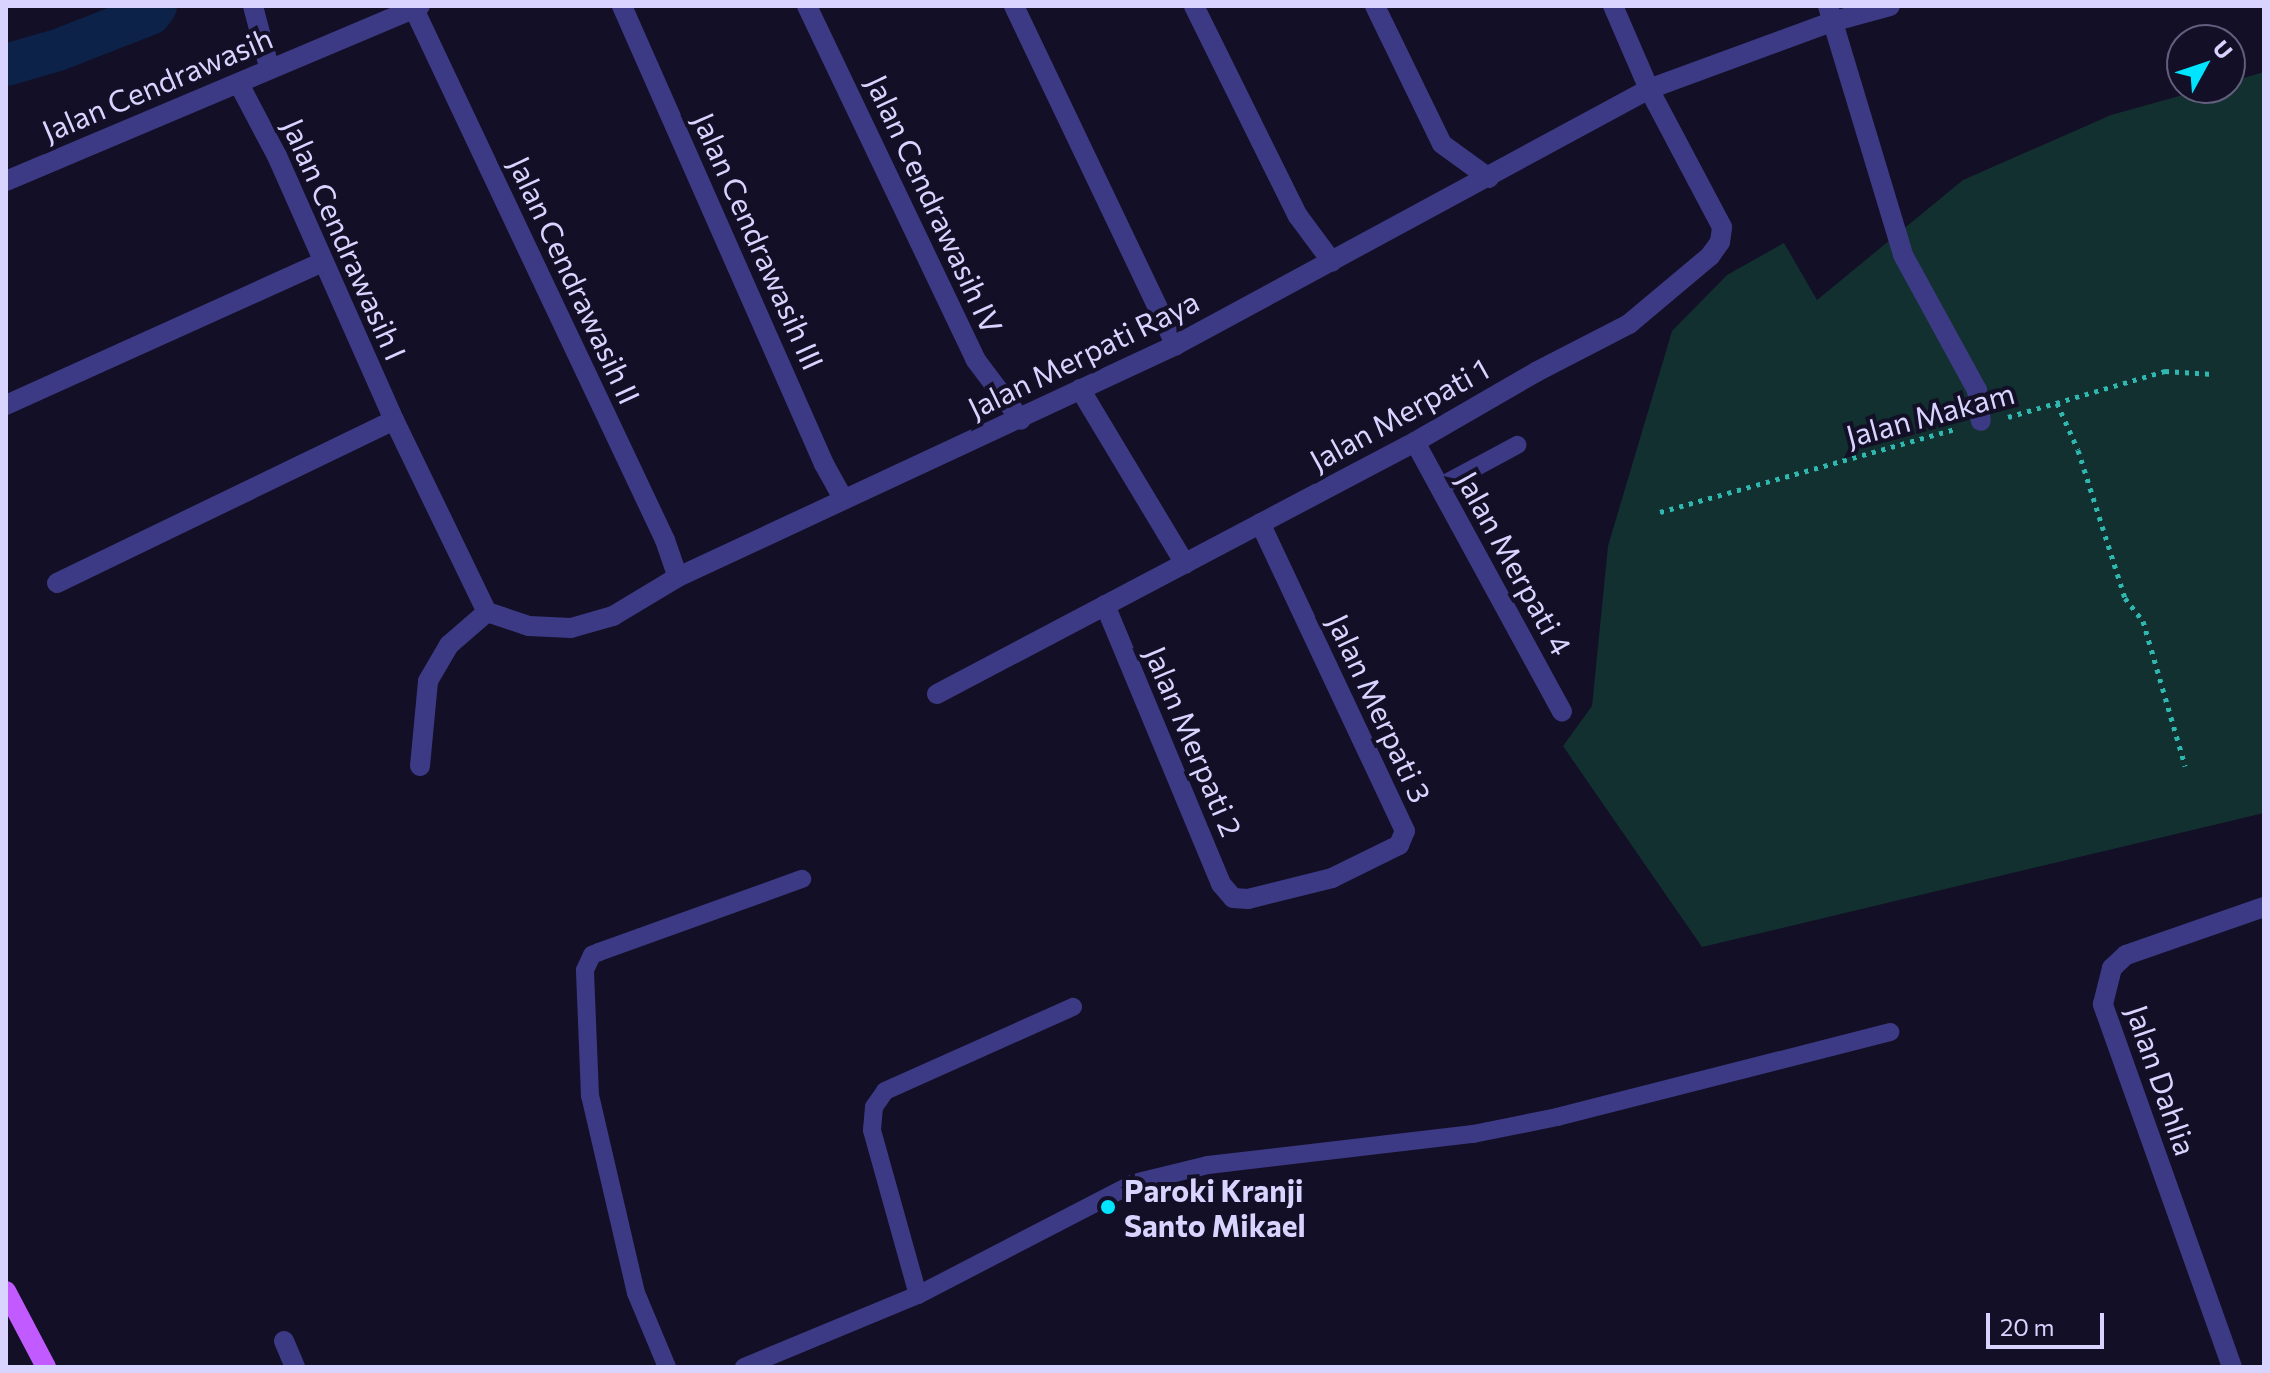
<!DOCTYPE html>
<style>
body{margin:0}
#map{position:relative;width:2270px;height:1373px;overflow:hidden;background:#130f26;font-family:Commissioner,sans-serif}
div>[style]{position:absolute}
[style*='--x']{left:calc(var(--x)*1px);top:calc(var(--y)*1px);width:calc(var(--w)*1px);rotate:calc(var(--a)*1deg)}
.green>*{inset:0;background:#12302f}
.canal>*{height:42px;margin:-21px;padding:0 21px;transform-origin:21px;border-radius:21px;background:#0c2248}
.path>*{height:5px;margin-top:-2.5px;transform-origin:0;background:repeating-linear-gradient(90deg,#2fb8b0 0 4px,transparent 0 10px)}
.lane>*{height:18px;margin:-9px;padding:0 9px;transform-origin:9px;border-radius:9px;background:#3d3a85}
.street>*{height:20px;margin:-10px;padding:0 10px;transform-origin:10px;border-radius:10px;background:#3d3a85}
.primary>*{height:20px;margin:-10px;padding:0 10px;transform-origin:10px;border-radius:10px;background:#c25bff}
.dots>*{width:22px;height:22px;translate:-50% -50%;box-sizing:border-box;border:4px solid #130f26;border-radius:50%}
span{translate:-50% -50%;white-space:nowrap;text-align:center;line-height:1.15;-webkit-text-stroke:8px #130f26;paint-order:stroke}
.street-label{font-size:30px;color:#d9d4ff}
.poi-label{font-size:30px;color:#d9d4ff;font-weight:700}
.left{translate:0 -50%;text-align:left}
.frame{position:absolute;inset:0;border:8px solid #d9d4ff;pointer-events:none}
.north{position:absolute;left:2166px;top:24px;width:80px;height:80px;box-sizing:border-box;background:#130f26;border:2px solid #625e7d;border-radius:50%;rotate:50deg;font-size:22px;font-weight:700;line-height:32px;text-align:center;color:#d9d4ff}
.north::after{content:'';display:block;margin:auto;width:28px;height:36px;background:#00e5ff;clip-path:polygon(50% 0,100% 100%,50% 72%,0 100%)}
.scale{position:absolute;left:1986px;top:1313px;width:118px;height:36px;box-sizing:border-box;border:4px solid #d9d4ff;border-top:0;padding-left:10px;font-size:24px;line-height:28px;white-space:nowrap;color:#d9d4ff;-webkit-text-stroke:6px #130f26;paint-order:stroke}
</style>
<div id="map">
<div class="green">
<div style="clip-path:polygon(2264px 72px,2264px 813px,1702px 947px,1563px 746px,1592px 706px,1608px 546px,1672px 331px,1727px 275px,1784px 243px,1817px 300px,1963px 180px,2111px 115px,2208px 88px,2230px 88px,2230px 82px)"></div>
</div>
<div class="canal">
<div style="--x:6;--y:65;--w:54;--a:-16.1"></div>
<div style="--x:58;--y:50;--w:99;--a:-21.4"></div>
<div style="--x:150;--y:14;--w:10;--a:-53"></div>
</div>
<div class="path">
<div style="--x:2057;--y:403;--w:51;--a:65.9"></div>
<div style="--x:2078;--y:450;--w:155;--a:72.4"></div>
<div style="--x:2125;--y:598;--w:29;--a:52"></div>
<div style="--x:2143;--y:621;--w:151;--a:73.8"></div>
<div style="--x:2008;--y:417;--w:164;--a:-16.3"></div>
<div style="--x:2165;--y:371;--w:48;--a:3.6"></div>
<div style="--x:1660;--y:512;--w:307;--a:-15.7"></div>
</div>
<div class="lane">
<div style="--x:1439;--y:487;--w:89;--a:-28.3"></div>
<div style="--x:918;--y:1295;--w:171;--a:-105.6"></div>
<div style="--x:872;--y:1130;--w:23;--a:-85"></div>
<div style="--x:874;--y:1107;--w:19;--a:-55"></div>
<div style="--x:885;--y:1091;--w:206;--a:-24.1"></div>
<div style="--x:667;--y:1367;--w:80;--a:-112.7"></div>
<div style="--x:636;--y:1293;--w:202;--a:-103.1"></div>
<div style="--x:590;--y:1096;--w:126;--a:-92.3"></div>
<div style="--x:585;--y:970;--w:17;--a:-65"></div>
<div style="--x:592;--y:955;--w:8;--a:-23"></div>
<div style="--x:599;--y:952;--w:216;--a:-19.8"></div>
<div style="--x:744;--y:1367;--w:188;--a:-22.5"></div>
<div style="--x:918;--y:1295;--w:243;--a:-27.4"></div>
<div style="--x:1134;--y:1183;--w:76;--a:-13.7"></div>
<div style="--x:1208;--y:1165;--w:267;--a:-6.7"></div>
<div style="--x:1473;--y:1134;--w:86;--a:-11.4"></div>
<div style="--x:1557;--y:1117;--w:344;--a:-14.3"></div>
</div>
<div class="street">
<div style="--x:253;--y:6;--w:63;--a:75.3"></div>
<div style="--x:622;--y:6;--w:501;--a:66.2"></div>
<div style="--x:824;--y:464;--w:39;--a:61"></div>
<div style="--x:807;--y:6;--w:391;--a:64.5"></div>
<div style="--x:975;--y:359;--w:76;--a:53"></div>
<div style="--x:1014;--y:6;--w:376;--a:64.5"></div>
<div style="--x:1194;--y:6;--w:234;--a:63.7"></div>
<div style="--x:1298;--y:216;--w:57;--a:53.5"></div>
<div style="--x:1375;--y:6;--w:153;--a:64.1"></div>
<div style="--x:1442;--y:144;--w:58;--a:35.9"></div>
<div style="--x:1828;--y:6;--w:260;--a:73.2"></div>
<div style="--x:1903;--y:255;--w:154;--a:61.3"></div>
<div style="--x:1977;--y:390;--w:31;--a:83"></div>
<div style="--x:414;--y:9;--w:587;--a:64.7"></div>
<div style="--x:665;--y:540;--w:39;--a:71"></div>
<div style="--x:239;--y:84;--w:81;--a:62.2"></div>
<div style="--x:277;--y:156;--w:289;--a:66.1"></div>
<div style="--x:394;--y:420;--w:213;--a:64.2"></div>
<div style="--x:487;--y:612;--w:44;--a:18.4"></div>
<div style="--x:529;--y:626;--w:42;--a:2.7"></div>
<div style="--x:571;--y:628;--w:44;--a:-15.9"></div>
<div style="--x:613;--y:616;--w:76;--a:-31"></div>
<div style="--x:678;--y:577;--w:549;--a:-24.98"></div>
<div style="--x:1176;--y:345;--w:538;--a:-28.42"></div>
<div style="--x:1649;--y:89;--w:194;--a:-20.2"></div>
<div style="--x:1831;--y:22;--w:61;--a:-15.2"></div>
<div style="--x:6;--y:181;--w:449;--a:-22.9"></div>
<div style="--x:1080;--y:389;--w:204;--a:59"></div>
<div style="--x:6;--y:405;--w:347;--a:-24.3"></div>
<div style="--x:1415;--y:442;--w:307;--a:61.4"></div>
<div style="--x:57;--y:583;--w:374;--a:-25.8"></div>
<div style="--x:1105;--y:605;--w:302;--a:67.4"></div>
<div style="--x:1221;--y:884;--w:18;--a:49"></div>
<div style="--x:1233;--y:898;--w:15;--a:4"></div>
<div style="--x:1248;--y:899;--w:87;--a:-14"></div>
<div style="--x:1332;--y:878;--w:75;--a:-26.2"></div>
<div style="--x:1399;--y:845;--w:15;--a:-67"></div>
<div style="--x:1405;--y:831;--w:340;--a:-115.2"></div>
<div style="--x:937;--y:694;--w:540;--a:-27.8"></div>
<div style="--x:1415;--y:442;--w:140;--a:-30"></div>
<div style="--x:1536;--y:372;--w:105;--a:-27.3"></div>
<div style="--x:1629;--y:324;--w:106;--a:-40"></div>
<div style="--x:1710;--y:256;--w:17;--a:-54"></div>
<div style="--x:1720;--y:242;--w:15;--a:-82"></div>
<div style="--x:1722;--y:227;--w:156;--a:-117.9"></div>
<div style="--x:1649;--y:89;--w:90;--a:-113.4"></div>
<div style="--x:420;--y:766;--w:85;--a:-84.6"></div>
<div style="--x:428;--y:681;--w:42;--a:-59.7"></div>
<div style="--x:449;--y:645;--w:50;--a:-41"></div>
<div style="--x:284;--y:1341;--w:28;--a:67"></div>
<div style="--x:2232;--y:1367;--w:385;--a:-109.6"></div>
<div style="--x:2103;--y:1004;--w:37;--a:-76"></div>
<div style="--x:2112;--y:968;--w:19;--a:-43"></div>
<div style="--x:2126;--y:955;--w:146;--a:-19.2"></div>
</div>
<div class="primary">
<div style="--x:6;--y:1291;--w:86;--a:62.2"></div>
</div>
<div class="dots">
<div style="left:1108px;top:1207px;background:#00e5ff"></div>
</div>
<div class="street-label">
<span style="left:157px;top:84px;rotate:-23deg">Jalan Cendrawasih</span>
<span style="left:935px;top:204px;rotate:65deg">Jalan Cendrawasih IV</span>
<span style="left:345px;top:239px;rotate:66deg">Jalan Cendrawasih I</span>
<span style="left:759px;top:241px;rotate:66deg">Jalan Cendrawasih III</span>
<span style="left:575px;top:280px;rotate:65deg">Jalan Cendrawasih II</span>
<span style="left:1083px;top:354px;rotate:-26deg">Jalan Merpati Raya</span>
<span style="left:1399px;top:414px;rotate:-29deg">Jalan Merpati 1</span>
<span style="left:1930px;top:414px;rotate:-15deg">Jalan Makam</span>
<span style="left:1515px;top:563px;rotate:61deg">Jalan Merpati 4</span>
<span style="left:1380px;top:708px;rotate:65deg">Jalan Merpati 3</span>
<span style="left:1194px;top:741px;rotate:67deg">Jalan Merpati 2</span>
<span style="left:2162px;top:1080px;rotate:71deg">Jalan Dahlia</span>
</div>
<div class="poi-label">
<span class="left" style="left:1124px;top:1207px">Paroki Kranji<br>Santo Mikael</span>
</div>
<div class="frame"></div>
<div class="north">U</div>
<div class="scale">20 m</div>
</div>
